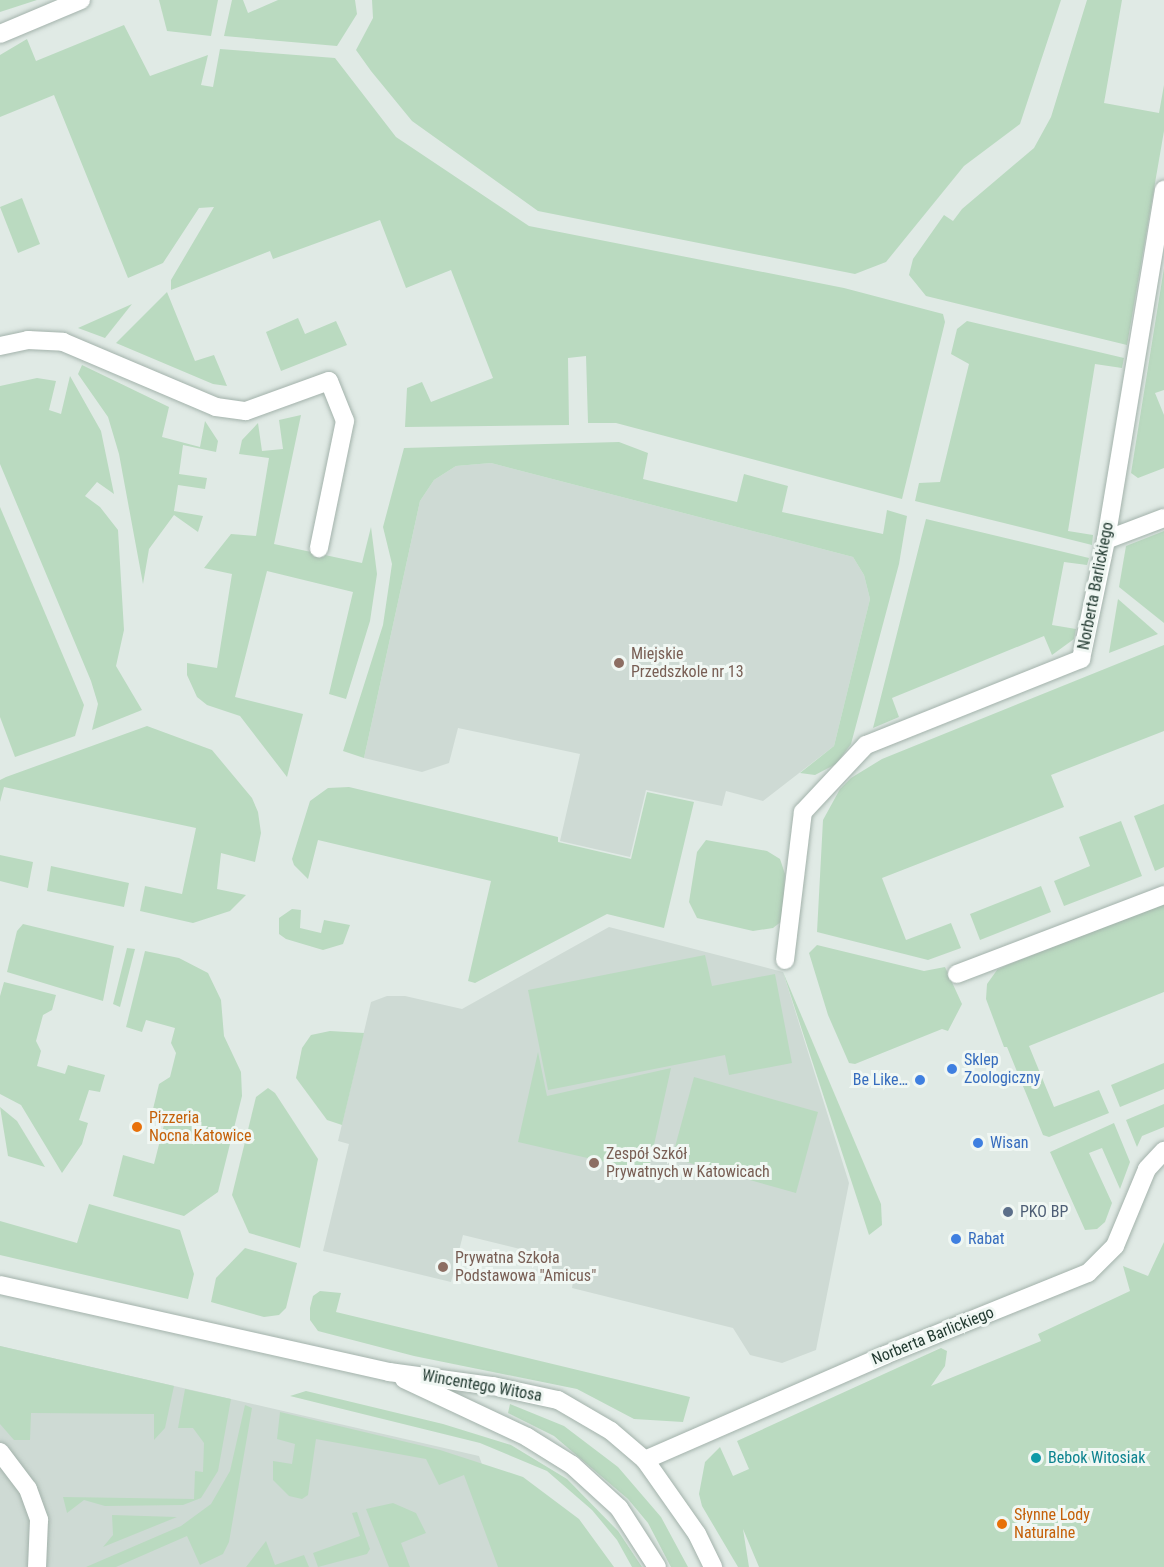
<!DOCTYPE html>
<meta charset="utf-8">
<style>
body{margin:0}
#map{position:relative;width:1164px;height:1567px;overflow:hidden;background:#e0eae5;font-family:"Roboto Condensed",sans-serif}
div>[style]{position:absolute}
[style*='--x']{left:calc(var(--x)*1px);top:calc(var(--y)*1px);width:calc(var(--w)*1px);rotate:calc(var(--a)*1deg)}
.built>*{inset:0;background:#cedad4}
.green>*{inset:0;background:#badac0}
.roads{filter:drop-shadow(0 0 2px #a3b2ab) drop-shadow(0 0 2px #a3b2ab)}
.minor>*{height:18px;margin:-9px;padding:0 9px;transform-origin:9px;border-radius:9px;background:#fff}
.dots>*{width:16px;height:16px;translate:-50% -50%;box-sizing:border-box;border:3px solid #f0f7f3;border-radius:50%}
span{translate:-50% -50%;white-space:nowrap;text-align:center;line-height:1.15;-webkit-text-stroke:6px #f0f7f3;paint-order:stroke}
.street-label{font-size:16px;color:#223a31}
.education-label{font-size:16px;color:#785e54}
.left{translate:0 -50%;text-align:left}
.shop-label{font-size:16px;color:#366cbe}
.right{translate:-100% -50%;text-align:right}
.food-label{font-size:16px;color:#c56008}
.service-label{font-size:16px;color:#4e5e75}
.culture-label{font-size:16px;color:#0d838f}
</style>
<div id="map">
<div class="built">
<div style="clip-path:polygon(491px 463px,853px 557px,864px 575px,870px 599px,834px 746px,763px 801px,726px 791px,722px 806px,646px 790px,630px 857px,560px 841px,580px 754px,458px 728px,449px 763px,422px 772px,364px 758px,420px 501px,434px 480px,456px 466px)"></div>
<div style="clip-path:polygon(609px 927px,783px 972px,849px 1183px,816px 1350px,782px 1363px,750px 1355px,733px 1328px,572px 1288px,573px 1282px,536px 1273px,540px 1254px,463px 1235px,451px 1282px,323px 1251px,349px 1144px,338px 1141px,371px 1002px,387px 996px,405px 996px,462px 1009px)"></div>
<div style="clip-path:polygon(0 1346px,479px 1456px,519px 1567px,0 1567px)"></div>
</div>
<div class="green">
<div style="clip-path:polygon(0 0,37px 0,0 12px)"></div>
<div style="clip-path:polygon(159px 0,218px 0,211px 36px,167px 31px)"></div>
<div style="clip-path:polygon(232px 0,243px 0,248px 13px,278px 0,355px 0,357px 14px,337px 46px,224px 36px)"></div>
<div style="clip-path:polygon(372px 0,1061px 0,1020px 124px,964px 166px,886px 262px,855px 274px,538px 211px,412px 121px,371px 71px,356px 50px,373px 18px)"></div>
<div style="clip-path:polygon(1087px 0,1122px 0,1104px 103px,1159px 113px,1164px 85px,1164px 131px,1127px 345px,926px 296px,909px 275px,913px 259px,944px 215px,953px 221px,962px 209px,1034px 148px,1051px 117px)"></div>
<div style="clip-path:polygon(124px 25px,150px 76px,208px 55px,201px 85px,213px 87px,220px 49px,335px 58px,396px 137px,529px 226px,844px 288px,943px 314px,945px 322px,902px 499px,616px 423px,588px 423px,586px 356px,568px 358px,569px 425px,405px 427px,407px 388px,422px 382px,431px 402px,493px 378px,451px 270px,406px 288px,380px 220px,273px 259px,270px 251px,171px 290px,171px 280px,214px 207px,199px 208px,163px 263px,128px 278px,54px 95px,0 117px,0 55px,27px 39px,36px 61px)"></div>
<div style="clip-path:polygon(22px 198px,40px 244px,18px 253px,0 207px)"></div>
<div style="clip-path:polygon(1164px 268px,1164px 390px,1155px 393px,1164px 415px,1164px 468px,1138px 478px,1131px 473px)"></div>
<div style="clip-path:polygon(167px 292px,195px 361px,214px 355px,227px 386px,213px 384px,116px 343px)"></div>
<div style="clip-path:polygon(132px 304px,105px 338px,78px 328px)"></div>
<div style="clip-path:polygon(298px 318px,305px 334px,336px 321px,347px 345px,281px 371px,266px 332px)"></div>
<div style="clip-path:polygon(967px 321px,1124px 358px,1122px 368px,1095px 364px,1068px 531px,1093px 535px,1092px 545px,915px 501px,919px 483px,940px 482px,969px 364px,951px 354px,957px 329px)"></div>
<div style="clip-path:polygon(82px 365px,169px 407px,162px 437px,200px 447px,205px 421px,218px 441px,216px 452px,183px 445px,179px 474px,207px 478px,205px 489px,178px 485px,174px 511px,203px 516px,198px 532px,174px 515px,149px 549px,143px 584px,119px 454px,108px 417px,78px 374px)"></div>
<div style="clip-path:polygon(70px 376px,101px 431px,114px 494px,97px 482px,85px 496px,100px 507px,118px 530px,124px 630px,116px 666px,142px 710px,92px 730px,98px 704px,91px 681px,0 464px,0 386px,37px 378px,56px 381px,49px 410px,61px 414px)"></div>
<div style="clip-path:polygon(301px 415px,274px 544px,362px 563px,371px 527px,377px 574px,370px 621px,346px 699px,329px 694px,353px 592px,267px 571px,235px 697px,303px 714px,287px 777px,240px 716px,207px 705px,197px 697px,187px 675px,187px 663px,217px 668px,232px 574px,204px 568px,231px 534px,256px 536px,269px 458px,239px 454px,242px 440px,258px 423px,262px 451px,283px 449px,279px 420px)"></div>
<div style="clip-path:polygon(619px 442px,648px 453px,643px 479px,737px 502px,744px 474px,788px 486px,782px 512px,883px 534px,887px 510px,907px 516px,899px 564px,851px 744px,836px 764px,815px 775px,800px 773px,834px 746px,870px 599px,864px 575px,853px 557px,491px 463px,456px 466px,434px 480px,420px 501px,364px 758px,343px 751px,383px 625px,392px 564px,383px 527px,404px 448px)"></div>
<div style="clip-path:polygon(0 507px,84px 705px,75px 736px,15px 757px,0 717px)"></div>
<div style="clip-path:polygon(926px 519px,1089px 558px,1087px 565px,1064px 562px,1052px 625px,1076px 629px,1074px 639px,1052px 655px,1044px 636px,892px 698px,899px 717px,873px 728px)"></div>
<div style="clip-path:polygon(1164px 531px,1164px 623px,1119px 587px,1126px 546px)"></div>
<div style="clip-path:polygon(1118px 599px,1158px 634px,1109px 653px)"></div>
<div style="clip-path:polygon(1164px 645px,1164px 731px,1051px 775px,1064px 807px,882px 878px,906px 940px,951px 923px,961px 948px,928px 960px,817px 932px,823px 820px,840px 789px,851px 778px,882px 759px)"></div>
<div style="clip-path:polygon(147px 726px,212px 750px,252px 798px,258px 812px,261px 833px,255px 862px,221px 853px,217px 889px,246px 895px,230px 911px,193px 923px,140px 911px,145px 886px,182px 894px,196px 828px,4px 787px,0 802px,0 780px,6px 777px)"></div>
<div style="clip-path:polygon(349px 787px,558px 837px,558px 842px,631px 859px,647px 792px,694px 802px,664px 928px,607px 914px,475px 983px,468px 981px,491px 881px,318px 840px,308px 879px,294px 865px,292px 859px,310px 801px,328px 788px)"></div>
<div style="clip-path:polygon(1164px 804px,1164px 867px,1155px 871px,1134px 816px)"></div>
<div style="clip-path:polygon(1121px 821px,1142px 876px,1064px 906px,1054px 881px,1090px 866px,1079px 837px)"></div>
<div style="clip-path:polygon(706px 840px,767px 851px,780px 859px,785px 874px,782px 921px,773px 928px,753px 931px,697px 918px,689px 902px,697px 852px)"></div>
<div style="clip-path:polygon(0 855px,33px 862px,28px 888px,0 881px)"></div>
<div style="clip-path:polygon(51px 866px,129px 883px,124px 907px,47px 891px)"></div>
<div style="clip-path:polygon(1041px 886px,1051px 912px,980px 940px,970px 914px)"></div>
<div style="clip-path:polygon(1164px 903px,1164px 992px,1029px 1046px,1054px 1107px,1099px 1090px,1109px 1113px,1049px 1137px,1043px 1135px,1007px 1047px,1004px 1047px,986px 999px,987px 984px,997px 970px,1007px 965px)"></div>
<div style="clip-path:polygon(292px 909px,301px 910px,300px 928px,321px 933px,324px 920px,350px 925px,343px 944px,323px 950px,286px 939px,279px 934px,279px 918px)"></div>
<div style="clip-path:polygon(23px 924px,114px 946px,103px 1001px,7px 972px,17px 931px)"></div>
<div style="clip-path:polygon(817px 945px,924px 971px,945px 967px,962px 1004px,948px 1031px,942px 1029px,855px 1064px,849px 1063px,828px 1015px,809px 953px)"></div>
<div style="clip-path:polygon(127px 948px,135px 949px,120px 1007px,113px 1004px)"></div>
<div style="clip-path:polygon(145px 951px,179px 958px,208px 973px,221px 1000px,224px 1036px,241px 1072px,242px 1096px,218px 1192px,184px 1216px,113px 1196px,123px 1155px,154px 1164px,167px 1113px,153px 1109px,159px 1084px,170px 1077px,176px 1053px,171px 1043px,175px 1028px,146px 1020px,142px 1032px,126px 1027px)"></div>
<div style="clip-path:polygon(705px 955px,712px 986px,775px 974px,792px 1063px,729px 1075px,725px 1055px,548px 1090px,528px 990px)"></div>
<div style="clip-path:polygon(783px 972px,881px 1204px,882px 1225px,869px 1235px)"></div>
<div style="clip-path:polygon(4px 982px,56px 995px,52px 1010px,43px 1015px,36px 1041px,41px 1051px,37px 1066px,65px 1074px,68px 1065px,105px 1075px,100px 1092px,89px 1090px,79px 1120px,88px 1123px,82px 1144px,62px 1173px,21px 1105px,0 1094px,0 996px)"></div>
<div style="clip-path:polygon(330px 1031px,364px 1033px,342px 1125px,327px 1120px,296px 1078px,302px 1048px,311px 1035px)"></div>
<div style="clip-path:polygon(538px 1052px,547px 1096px,671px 1068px,648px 1172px,518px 1142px)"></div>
<div style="clip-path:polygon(1164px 1063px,1164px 1089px,1120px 1107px,1111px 1085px)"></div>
<div style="clip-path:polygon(694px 1077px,818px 1112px,796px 1193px,672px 1158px)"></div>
<div style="clip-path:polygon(268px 1088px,275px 1093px,318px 1159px,300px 1248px,249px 1233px,232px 1195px,256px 1097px)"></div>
<div style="clip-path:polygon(1164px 1104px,1164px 1127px,1142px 1136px,1137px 1147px,1126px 1120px)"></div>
<div style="clip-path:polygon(0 1107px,17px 1121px,45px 1167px,8px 1156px)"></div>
<div style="clip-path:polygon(1114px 1123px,1130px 1162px,1120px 1189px,1102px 1148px,1089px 1153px,1112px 1203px,1105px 1222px,1097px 1229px,1085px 1230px,1050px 1152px)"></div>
<div style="clip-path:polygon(89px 1204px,180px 1230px,194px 1274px,188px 1299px,0 1255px,0 1221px,77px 1243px)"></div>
<div style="clip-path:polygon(1164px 1242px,1164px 1567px,759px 1567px,743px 1529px,749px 1567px,738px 1567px,702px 1506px,699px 1494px,705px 1462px,720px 1447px,733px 1476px,749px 1469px,737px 1441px,941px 1348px,947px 1351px,945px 1366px,931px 1386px,1041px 1341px,1038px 1334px,1130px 1291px,1123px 1266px,1148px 1276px)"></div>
<div style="clip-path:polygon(245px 1248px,297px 1263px,286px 1308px,279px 1315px,264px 1317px,211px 1302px,216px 1278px)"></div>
<div style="clip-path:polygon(320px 1291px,341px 1293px,336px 1312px,690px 1397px,683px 1422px,634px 1419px,577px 1389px,414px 1356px,318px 1331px,310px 1320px,310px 1308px,313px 1296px)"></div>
<div style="clip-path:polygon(0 1346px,174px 1386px,165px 1428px,154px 1440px,154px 1414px,31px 1413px,30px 1440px,14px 1440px,0 1424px)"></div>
<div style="clip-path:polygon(185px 1389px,231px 1399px,218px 1471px,201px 1498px,183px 1505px,105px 1506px,84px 1500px,67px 1513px,63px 1497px,194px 1499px,195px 1471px,203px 1472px,204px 1443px,193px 1428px,178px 1428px)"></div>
<div style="clip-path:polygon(306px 1391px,443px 1424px,511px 1445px,567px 1479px,618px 1531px,642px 1567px,632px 1567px,617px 1540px,592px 1510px,547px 1471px,480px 1443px,290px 1396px)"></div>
<div style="clip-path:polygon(510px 1404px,564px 1426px,618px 1467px,661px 1517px,688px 1567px,671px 1567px,648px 1523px,628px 1499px,554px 1436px,508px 1413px)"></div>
<div style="clip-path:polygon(245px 1405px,252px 1408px,229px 1542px,223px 1554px,200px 1565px,187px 1536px,116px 1567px,86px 1567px,181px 1526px,211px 1504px,230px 1471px)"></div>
<div style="clip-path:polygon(280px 1412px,440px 1450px,523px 1477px,579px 1519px,614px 1567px,498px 1567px,464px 1475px,439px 1485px,426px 1459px,316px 1439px,308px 1495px,302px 1499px,289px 1496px,273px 1480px,273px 1461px,292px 1464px,295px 1444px,277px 1439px)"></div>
<div style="clip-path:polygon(393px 1503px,416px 1513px,426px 1533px,401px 1543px,410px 1567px,389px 1567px,366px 1509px)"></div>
<div style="clip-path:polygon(357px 1512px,370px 1549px,367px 1554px,318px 1567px,313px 1553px,360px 1536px,352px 1513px)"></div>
<div style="clip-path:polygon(112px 1515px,177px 1517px,103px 1547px,113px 1535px)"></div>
<div style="clip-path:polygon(266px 1541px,275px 1565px,304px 1555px,309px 1567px,246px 1567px)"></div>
</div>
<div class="roads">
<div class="minor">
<div style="--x:0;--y:34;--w:88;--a:-22.8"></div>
<div style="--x:0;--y:346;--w:29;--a:-12"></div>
<div style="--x:28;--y:340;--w:35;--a:3"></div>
<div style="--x:63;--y:342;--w:166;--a:23"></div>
<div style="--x:216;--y:407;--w:30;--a:8"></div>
<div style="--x:246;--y:411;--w:88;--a:-19.9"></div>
<div style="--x:329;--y:381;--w:43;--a:68.2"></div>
<div style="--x:345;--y:421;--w:130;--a:101.6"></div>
<div style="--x:1106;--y:540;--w:62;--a:-20.8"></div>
<div style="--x:785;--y:960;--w:149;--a:-83.1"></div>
<div style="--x:803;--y:812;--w:92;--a:-46.8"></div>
<div style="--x:866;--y:745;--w:232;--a:-21.8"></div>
<div style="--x:1081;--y:659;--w:122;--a:-78.1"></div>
<div style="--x:1106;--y:540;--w:355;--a:-80.6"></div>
<div style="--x:957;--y:974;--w:222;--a:-20.9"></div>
<div style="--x:0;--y:1285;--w:399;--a:12.6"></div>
<div style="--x:389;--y:1372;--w:105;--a:7.7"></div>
<div style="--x:493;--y:1386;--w:66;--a:12.2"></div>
<div style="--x:558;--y:1400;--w:61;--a:30.3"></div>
<div style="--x:611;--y:1431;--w:45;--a:40.5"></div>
<div style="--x:645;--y:1460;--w:90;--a:54.9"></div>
<div style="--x:697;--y:1534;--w:37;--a:64"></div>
<div style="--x:404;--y:1379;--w:136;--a:25.2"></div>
<div style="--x:527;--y:1437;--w:53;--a:31.9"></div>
<div style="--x:572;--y:1465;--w:64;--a:42.5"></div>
<div style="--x:619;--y:1508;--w:70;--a:57.2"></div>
<div style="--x:0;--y:1452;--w:46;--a:52.9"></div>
<div style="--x:28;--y:1489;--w:33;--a:70"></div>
<div style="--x:39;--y:1520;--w:47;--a:92.4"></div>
<div style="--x:645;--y:1460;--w:262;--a:-23.6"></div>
<div style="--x:885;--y:1355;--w:219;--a:-22"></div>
<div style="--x:1088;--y:1273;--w:38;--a:-45"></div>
<div style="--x:1115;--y:1246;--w:83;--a:-67.4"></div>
<div style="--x:1147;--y:1169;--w:25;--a:-47"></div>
</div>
</div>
<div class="dots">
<div style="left:619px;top:663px;background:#8d6e63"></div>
<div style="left:952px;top:1069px;background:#3f7fe0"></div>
<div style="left:920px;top:1080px;background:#3f7fe0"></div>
<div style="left:137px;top:1127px;background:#e8710a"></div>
<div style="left:978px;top:1143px;background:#3f7fe0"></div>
<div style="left:594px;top:1163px;background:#8d6e63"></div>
<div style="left:1008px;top:1212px;background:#5c6f8a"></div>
<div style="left:956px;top:1239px;background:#3f7fe0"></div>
<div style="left:443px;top:1267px;background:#8d6e63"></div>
<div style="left:1036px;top:1458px;background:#0f9aa8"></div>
<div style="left:1002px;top:1524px;background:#e8710a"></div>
</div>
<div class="street-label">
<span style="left:1096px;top:586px;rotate:-79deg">Norberta Barlickiego</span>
<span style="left:933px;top:1336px;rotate:-22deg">Norberta Barlickiego</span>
<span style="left:482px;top:1386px;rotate:10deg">Wincentego Witosa</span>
</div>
<div class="education-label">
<span class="left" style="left:631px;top:663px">Miejskie<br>Przedszkole nr 13</span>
<span class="left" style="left:606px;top:1163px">Zespół Szkół<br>Prywatnych w Katowicach</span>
<span class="left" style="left:455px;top:1267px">Prywatna Szkoła<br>Podstawowa "Amicus"</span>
</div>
<div class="shop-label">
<span class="left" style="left:964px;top:1069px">Sklep<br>Zoologiczny</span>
<span class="right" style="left:908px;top:1080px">Be Like…</span>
<span class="left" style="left:990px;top:1143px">Wisan</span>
<span class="left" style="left:968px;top:1239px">Rabat</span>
</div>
<div class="food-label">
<span class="left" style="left:149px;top:1127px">Pizzeria<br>Nocna Katowice</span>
<span class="left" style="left:1014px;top:1524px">Słynne Lody<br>Naturalne</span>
</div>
<div class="service-label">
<span class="left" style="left:1020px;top:1212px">PKO BP</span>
</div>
<div class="culture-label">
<span class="left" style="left:1048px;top:1458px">Bebok Witosiak</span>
</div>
</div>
